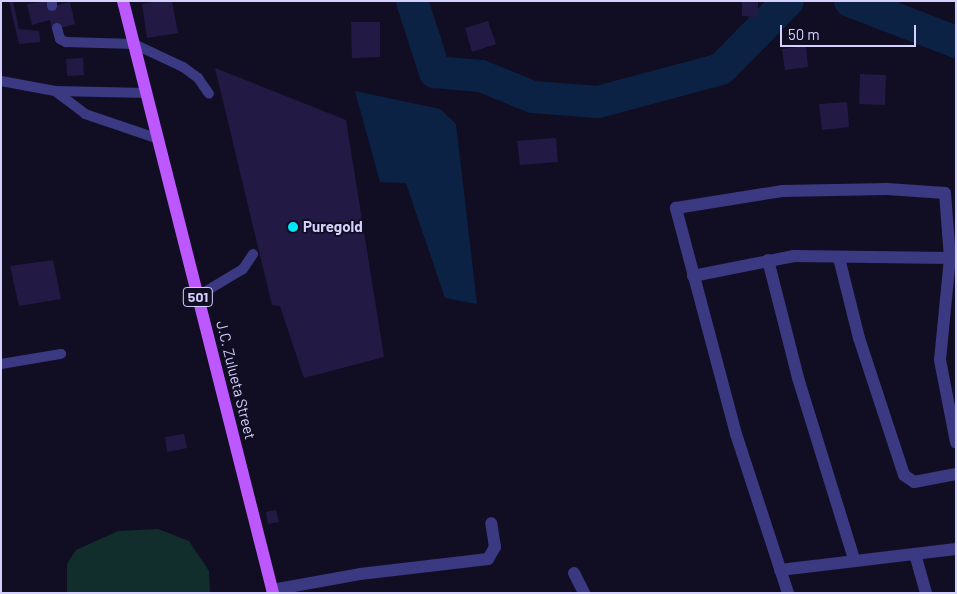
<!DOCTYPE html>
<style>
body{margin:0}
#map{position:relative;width:957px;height:594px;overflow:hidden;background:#110e23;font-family:Barlow,sans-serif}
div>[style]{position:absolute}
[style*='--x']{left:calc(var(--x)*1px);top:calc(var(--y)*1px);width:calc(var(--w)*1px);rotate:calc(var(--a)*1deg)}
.green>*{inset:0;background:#112d2c}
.water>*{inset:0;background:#0c2245}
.river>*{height:32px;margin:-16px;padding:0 16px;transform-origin:16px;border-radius:16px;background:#0c2245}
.building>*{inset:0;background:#221a44}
.service>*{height:10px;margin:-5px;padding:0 5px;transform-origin:5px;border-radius:5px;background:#3a3982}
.minor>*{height:12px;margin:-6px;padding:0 6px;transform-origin:6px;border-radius:6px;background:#3a3982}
.primary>*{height:12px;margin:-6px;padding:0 6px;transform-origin:6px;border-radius:6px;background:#bc58fe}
.dots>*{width:14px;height:14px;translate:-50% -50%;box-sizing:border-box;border:2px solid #110e23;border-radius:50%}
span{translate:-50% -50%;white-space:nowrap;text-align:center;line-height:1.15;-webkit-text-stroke:4px #110e23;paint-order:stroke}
.shield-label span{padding:1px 4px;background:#110e23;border:1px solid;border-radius:4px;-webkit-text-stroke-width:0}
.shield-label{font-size:14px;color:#d5d1ff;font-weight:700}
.poi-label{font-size:15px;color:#d5d1ff;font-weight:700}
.left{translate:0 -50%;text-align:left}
.street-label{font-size:15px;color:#d5d1ff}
.frame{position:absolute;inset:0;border:2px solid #d5d1ff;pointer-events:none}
.scale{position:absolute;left:780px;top:25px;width:136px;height:22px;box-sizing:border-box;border:2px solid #d5d1ff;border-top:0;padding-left:6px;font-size:15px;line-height:18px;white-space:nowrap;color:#d5d1ff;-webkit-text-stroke:4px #110e23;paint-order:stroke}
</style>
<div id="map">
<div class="green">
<div style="clip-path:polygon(158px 529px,189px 541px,209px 571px,210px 593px,67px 593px,67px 564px,76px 550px,118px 531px)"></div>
</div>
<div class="water">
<div style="clip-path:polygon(355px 91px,440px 109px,456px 124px,477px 304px,445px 298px,406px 183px,380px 182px)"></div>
</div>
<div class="river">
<div style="--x:412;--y:1;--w:75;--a:72.1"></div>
<div style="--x:435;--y:72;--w:46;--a:5"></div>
<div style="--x:481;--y:76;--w:56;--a:22"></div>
<div style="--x:533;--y:97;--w:65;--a:4.4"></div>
<div style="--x:598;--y:102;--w:127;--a:-15"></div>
<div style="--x:721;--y:69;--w:95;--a:-45.4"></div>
<div style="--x:850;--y:1;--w:114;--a:21.1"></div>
</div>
<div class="building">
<div style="clip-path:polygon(9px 1px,13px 1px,19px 29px,39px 31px,40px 42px,19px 44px)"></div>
<div style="clip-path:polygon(48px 1px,49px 7px,70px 2px,75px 24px,52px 30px,50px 20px,32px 25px,27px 4px)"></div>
<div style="clip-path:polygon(159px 1px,172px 1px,178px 33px,147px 38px,142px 4px)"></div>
<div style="clip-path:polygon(742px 1px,758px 1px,758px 17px,742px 16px)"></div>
<div style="clip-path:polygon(488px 21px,496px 44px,472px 52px,465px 28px)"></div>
<div style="clip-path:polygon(351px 22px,380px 22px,380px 57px,352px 58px)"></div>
<div style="clip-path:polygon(806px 46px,808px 67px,785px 70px,782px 49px)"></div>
<div style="clip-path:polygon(83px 58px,84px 75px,67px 76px,66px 59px)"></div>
<div style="clip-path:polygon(215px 68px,346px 120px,384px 357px,304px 378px,280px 306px,272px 305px)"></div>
<div style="clip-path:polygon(860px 74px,886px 75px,885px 105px,859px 104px)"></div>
<div style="clip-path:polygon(847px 102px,849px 127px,822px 130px,819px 104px)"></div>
<div style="clip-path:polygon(556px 138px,558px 162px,520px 165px,517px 141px)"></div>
<div style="clip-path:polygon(53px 260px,61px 299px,19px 306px,10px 266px)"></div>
<div style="clip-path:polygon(184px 434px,187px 448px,167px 452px,165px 437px)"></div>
<div style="clip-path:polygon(276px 510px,279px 522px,268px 524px,266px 512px)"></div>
</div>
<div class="service">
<div style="--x:52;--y:1;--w:5;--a:90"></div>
<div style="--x:57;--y:28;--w:11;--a:75"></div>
<div style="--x:60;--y:39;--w:7;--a:27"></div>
<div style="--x:66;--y:42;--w:68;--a:1.7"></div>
<div style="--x:134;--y:44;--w:54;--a:25.1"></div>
<div style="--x:183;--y:67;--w:19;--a:36"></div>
<div style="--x:198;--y:78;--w:19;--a:55"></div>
<div style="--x:1;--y:81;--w:55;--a:10.5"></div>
<div style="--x:55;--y:91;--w:92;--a:1.2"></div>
<div style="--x:55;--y:91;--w:38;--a:37"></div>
<div style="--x:85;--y:114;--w:78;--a:18.7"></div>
<div style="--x:198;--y:296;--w:52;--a:-31"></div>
<div style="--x:243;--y:269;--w:18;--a:-56"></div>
<div style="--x:1;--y:364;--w:61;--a:-9.5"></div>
</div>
<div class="minor">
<div style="--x:839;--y:258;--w:82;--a:76"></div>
<div style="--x:859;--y:338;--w:144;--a:71.8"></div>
<div style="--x:904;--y:475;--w:12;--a:35"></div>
<div style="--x:914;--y:482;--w:43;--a:-10.8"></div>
<div style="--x:768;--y:260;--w:122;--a:75.7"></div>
<div style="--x:798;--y:378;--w:189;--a:72.8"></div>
<div style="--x:693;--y:276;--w:103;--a:-11.2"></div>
<div style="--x:794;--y:256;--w:156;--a:0.7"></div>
<div style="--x:915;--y:554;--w:41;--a:74.2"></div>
<div style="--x:780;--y:570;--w:177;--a:-6.8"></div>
<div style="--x:574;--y:573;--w:22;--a:63"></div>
<div style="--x:272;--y:590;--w:89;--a:-10.3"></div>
<div style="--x:360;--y:574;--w:129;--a:-6.7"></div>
<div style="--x:488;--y:559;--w:14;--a:-60"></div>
<div style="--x:495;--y:547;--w:24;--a:-99"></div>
<div style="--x:788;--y:593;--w:167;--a:-108.1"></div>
<div style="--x:736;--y:434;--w:234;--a:-104.9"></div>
<div style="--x:676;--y:208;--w:107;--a:-9.1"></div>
<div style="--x:782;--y:191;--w:105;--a:-1.1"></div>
<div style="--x:887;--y:189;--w:58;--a:3.9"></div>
<div style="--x:945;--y:193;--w:65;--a:85.6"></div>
<div style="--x:950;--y:258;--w:102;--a:95.6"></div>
<div style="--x:940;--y:360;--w:84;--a:79"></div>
</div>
<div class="primary">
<div style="--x:123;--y:1;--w:611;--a:75.78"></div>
</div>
<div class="dots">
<div style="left:293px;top:227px;background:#01e7fa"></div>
</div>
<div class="shield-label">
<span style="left:198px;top:297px">501</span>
</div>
<div class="poi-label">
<span class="left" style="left:303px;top:227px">Puregold</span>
</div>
<div class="street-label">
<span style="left:236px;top:380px;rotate:76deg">J.C. Zulueta Street</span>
</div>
<div class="frame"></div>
<div class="scale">50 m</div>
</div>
